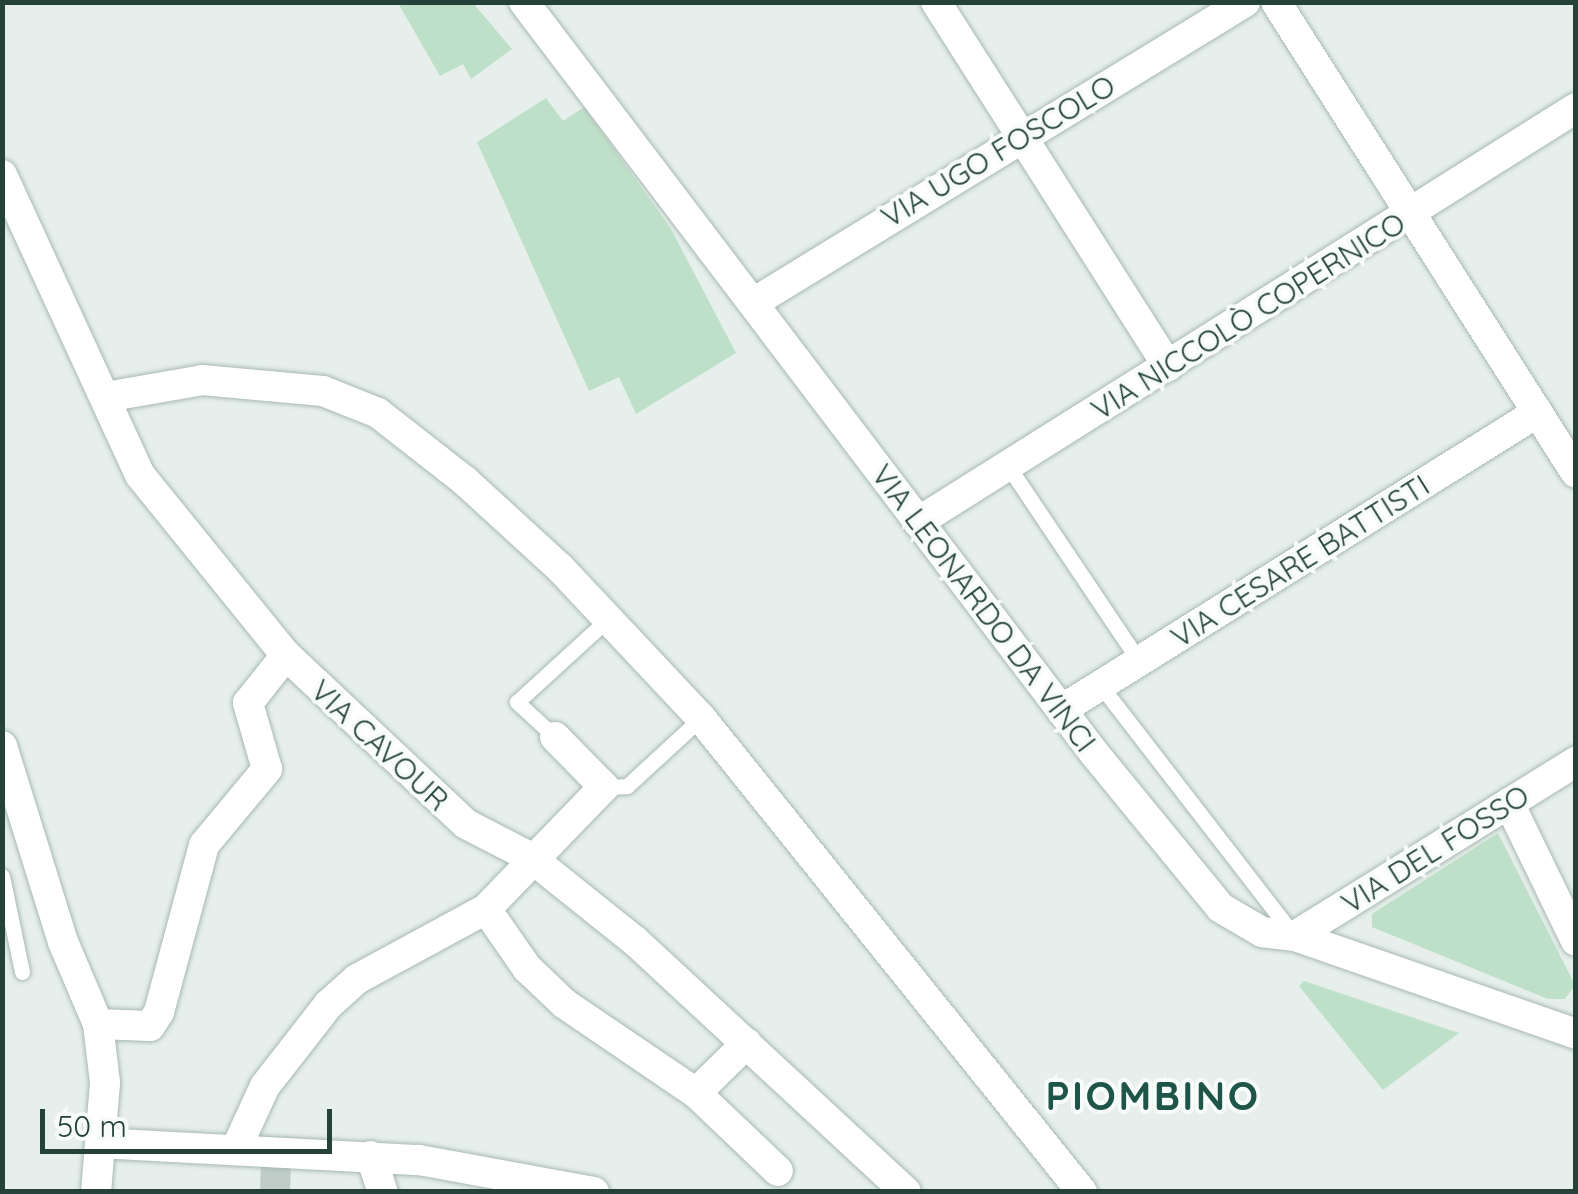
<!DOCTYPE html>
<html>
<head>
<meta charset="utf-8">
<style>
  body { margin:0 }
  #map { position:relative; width:1578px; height:1194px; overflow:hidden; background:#e6efeb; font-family:Quicksand,sans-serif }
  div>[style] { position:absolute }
  .green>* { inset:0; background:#bfe0c8 }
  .street-tunnel>* { height:30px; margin-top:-15px; transform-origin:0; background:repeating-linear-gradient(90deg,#bfccc8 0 30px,transparent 0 45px) }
  .roads { filter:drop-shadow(0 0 2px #a8b8b2) drop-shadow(0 0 2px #a8b8b2) }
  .lane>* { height:15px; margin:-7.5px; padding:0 7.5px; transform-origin:7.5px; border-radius:7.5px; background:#fff }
  .street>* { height:30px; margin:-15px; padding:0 15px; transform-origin:15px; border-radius:15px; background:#fff }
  span { translate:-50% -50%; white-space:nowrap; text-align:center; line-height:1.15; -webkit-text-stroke:8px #f7fbf9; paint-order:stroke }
  .street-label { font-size:30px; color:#24423a }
  .district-label { font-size:40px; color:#1f5548; font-weight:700; letter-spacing:2.5px }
  .frame { position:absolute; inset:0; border:5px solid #24423a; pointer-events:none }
  .scale { position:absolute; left:40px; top:1109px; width:292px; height:45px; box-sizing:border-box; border:5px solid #24423a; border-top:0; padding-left:12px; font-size:30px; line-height:35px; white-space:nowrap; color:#24423a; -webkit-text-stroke:8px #f7fbf9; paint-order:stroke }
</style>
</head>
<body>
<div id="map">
  <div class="green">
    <div style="clip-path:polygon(398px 3px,473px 3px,512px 49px,471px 79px,463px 64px,440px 76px)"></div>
    <div style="clip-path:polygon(546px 98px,563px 121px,584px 107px,671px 229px,736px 353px,636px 414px,619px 377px,589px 391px,477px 142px)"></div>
    <div style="clip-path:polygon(1498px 833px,1575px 985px,1565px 999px,1548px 999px,1372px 927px,1372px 914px)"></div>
    <div style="clip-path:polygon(1304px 981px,1459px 1033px,1383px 1090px,1299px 986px)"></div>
  </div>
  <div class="street-tunnel">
    <div style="left:275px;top:1192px;width:28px;rotate:-88deg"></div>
  </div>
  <div class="roads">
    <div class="lane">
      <div style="left:1008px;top:466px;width:235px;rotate:56.1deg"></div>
      <div style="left:1101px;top:686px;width:316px;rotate:52.3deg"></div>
      <div style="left:555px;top:737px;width:52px;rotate:-137.4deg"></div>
      <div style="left:517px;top:702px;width:123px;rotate:-42.4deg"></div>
      <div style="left:604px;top:787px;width:23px;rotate:-2deg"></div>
      <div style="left:627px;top:786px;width:100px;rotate:-42.6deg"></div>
      <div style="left:2px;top:876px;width:98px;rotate:78.2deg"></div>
    </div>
    <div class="street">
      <div style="left:524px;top:2px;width:943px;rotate:52.8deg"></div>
      <div style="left:1094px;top:753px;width:200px;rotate:50.7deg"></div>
      <div style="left:1221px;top:908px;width:48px;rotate:30.3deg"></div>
      <div style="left:1262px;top:932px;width:33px;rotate:7deg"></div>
      <div style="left:1295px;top:936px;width:298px;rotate:19.2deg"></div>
      <div style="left:936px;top:2px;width:432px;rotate:57.5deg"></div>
      <div style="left:1276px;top:2px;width:558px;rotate:57.51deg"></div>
      <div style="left:2px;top:175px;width:330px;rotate:65.3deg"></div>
      <div style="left:140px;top:475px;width:232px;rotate:51deg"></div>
      <div style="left:286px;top:655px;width:247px;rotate:43.2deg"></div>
      <div style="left:466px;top:824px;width:72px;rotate:27.3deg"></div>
      <div style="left:530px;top:857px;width:134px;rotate:38.7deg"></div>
      <div style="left:635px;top:941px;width:369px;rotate:42.8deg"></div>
      <div style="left:753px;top:303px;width:577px;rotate:-31.46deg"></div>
      <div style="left:106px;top:397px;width:97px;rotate:-10deg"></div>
      <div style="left:202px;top:380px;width:121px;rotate:5.2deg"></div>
      <div style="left:323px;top:391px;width:59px;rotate:21.8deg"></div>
      <div style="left:378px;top:413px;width:110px;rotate:38deg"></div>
      <div style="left:465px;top:481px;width:129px;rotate:42.5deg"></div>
      <div style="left:560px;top:568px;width:206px;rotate:46.8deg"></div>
      <div style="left:701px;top:718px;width:608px;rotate:51.21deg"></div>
      <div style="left:918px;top:522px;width:777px;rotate:-32.18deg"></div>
      <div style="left:1061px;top:710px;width:562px;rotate:-31.99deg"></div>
      <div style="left:2px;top:746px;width:205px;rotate:72.7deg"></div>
      <div style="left:63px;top:942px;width:89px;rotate:66.9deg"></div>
      <div style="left:98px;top:1024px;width:59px;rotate:83.2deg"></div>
      <div style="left:105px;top:1083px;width:109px;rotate:94.7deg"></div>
      <div style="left:1509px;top:803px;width:153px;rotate:64.1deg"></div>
      <div style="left:486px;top:909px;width:72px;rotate:55.2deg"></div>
      <div style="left:527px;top:968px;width:52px;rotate:43.5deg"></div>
      <div style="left:565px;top:1004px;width:158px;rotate:34.2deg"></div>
      <div style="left:696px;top:1093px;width:113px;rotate:43.6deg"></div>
      <div style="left:1295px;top:936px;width:331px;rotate:-31.8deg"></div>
      <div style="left:98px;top:1024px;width:52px;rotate:2.2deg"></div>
      <div style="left:150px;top:1026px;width:17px;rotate:-57deg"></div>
      <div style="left:159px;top:1012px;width:173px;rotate:-74.9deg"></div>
      <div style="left:204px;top:845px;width:99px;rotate:-50.3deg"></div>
      <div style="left:267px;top:769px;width:69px;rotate:-106.1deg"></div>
      <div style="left:248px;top:703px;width:61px;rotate:-51.6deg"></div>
      <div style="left:696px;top:1093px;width:71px;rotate:-44.4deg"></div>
      <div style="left:100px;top:1143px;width:319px;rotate:3.1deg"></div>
      <div style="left:419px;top:1160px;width:178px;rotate:10.4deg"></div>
      <div style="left:236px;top:1149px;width:69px;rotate:-65.3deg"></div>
      <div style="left:265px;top:1086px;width:103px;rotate:-52.1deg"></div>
      <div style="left:328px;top:1005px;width:39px;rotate:-42deg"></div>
      <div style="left:357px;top:979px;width:147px;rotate:-28.5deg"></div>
      <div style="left:486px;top:909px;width:170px;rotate:-46deg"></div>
      <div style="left:604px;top:787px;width:70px;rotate:-134.4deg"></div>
      <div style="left:371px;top:1156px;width:38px;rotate:72deg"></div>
    </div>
  </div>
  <div class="street-label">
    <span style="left:998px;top:151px;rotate:-31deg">VIA UGO FOSCOLO</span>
    <span style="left:1248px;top:316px;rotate:-32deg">VIA NICCOLÒ COPERNICO</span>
    <span style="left:1300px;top:561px;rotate:-32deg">VIA CESARE BATTISTI</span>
    <span style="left:984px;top:608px;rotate:53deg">VIA LEONARDO DA VINCI</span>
    <span style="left:380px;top:745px;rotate:43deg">VIA CAVOUR</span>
    <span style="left:1435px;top:849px;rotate:-32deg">VIA DEL FOSSO</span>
  </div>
  <div class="district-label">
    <span style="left:1153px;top:1095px">PIOMBINO</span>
  </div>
  <div class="frame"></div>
  <div class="scale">50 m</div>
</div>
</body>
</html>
